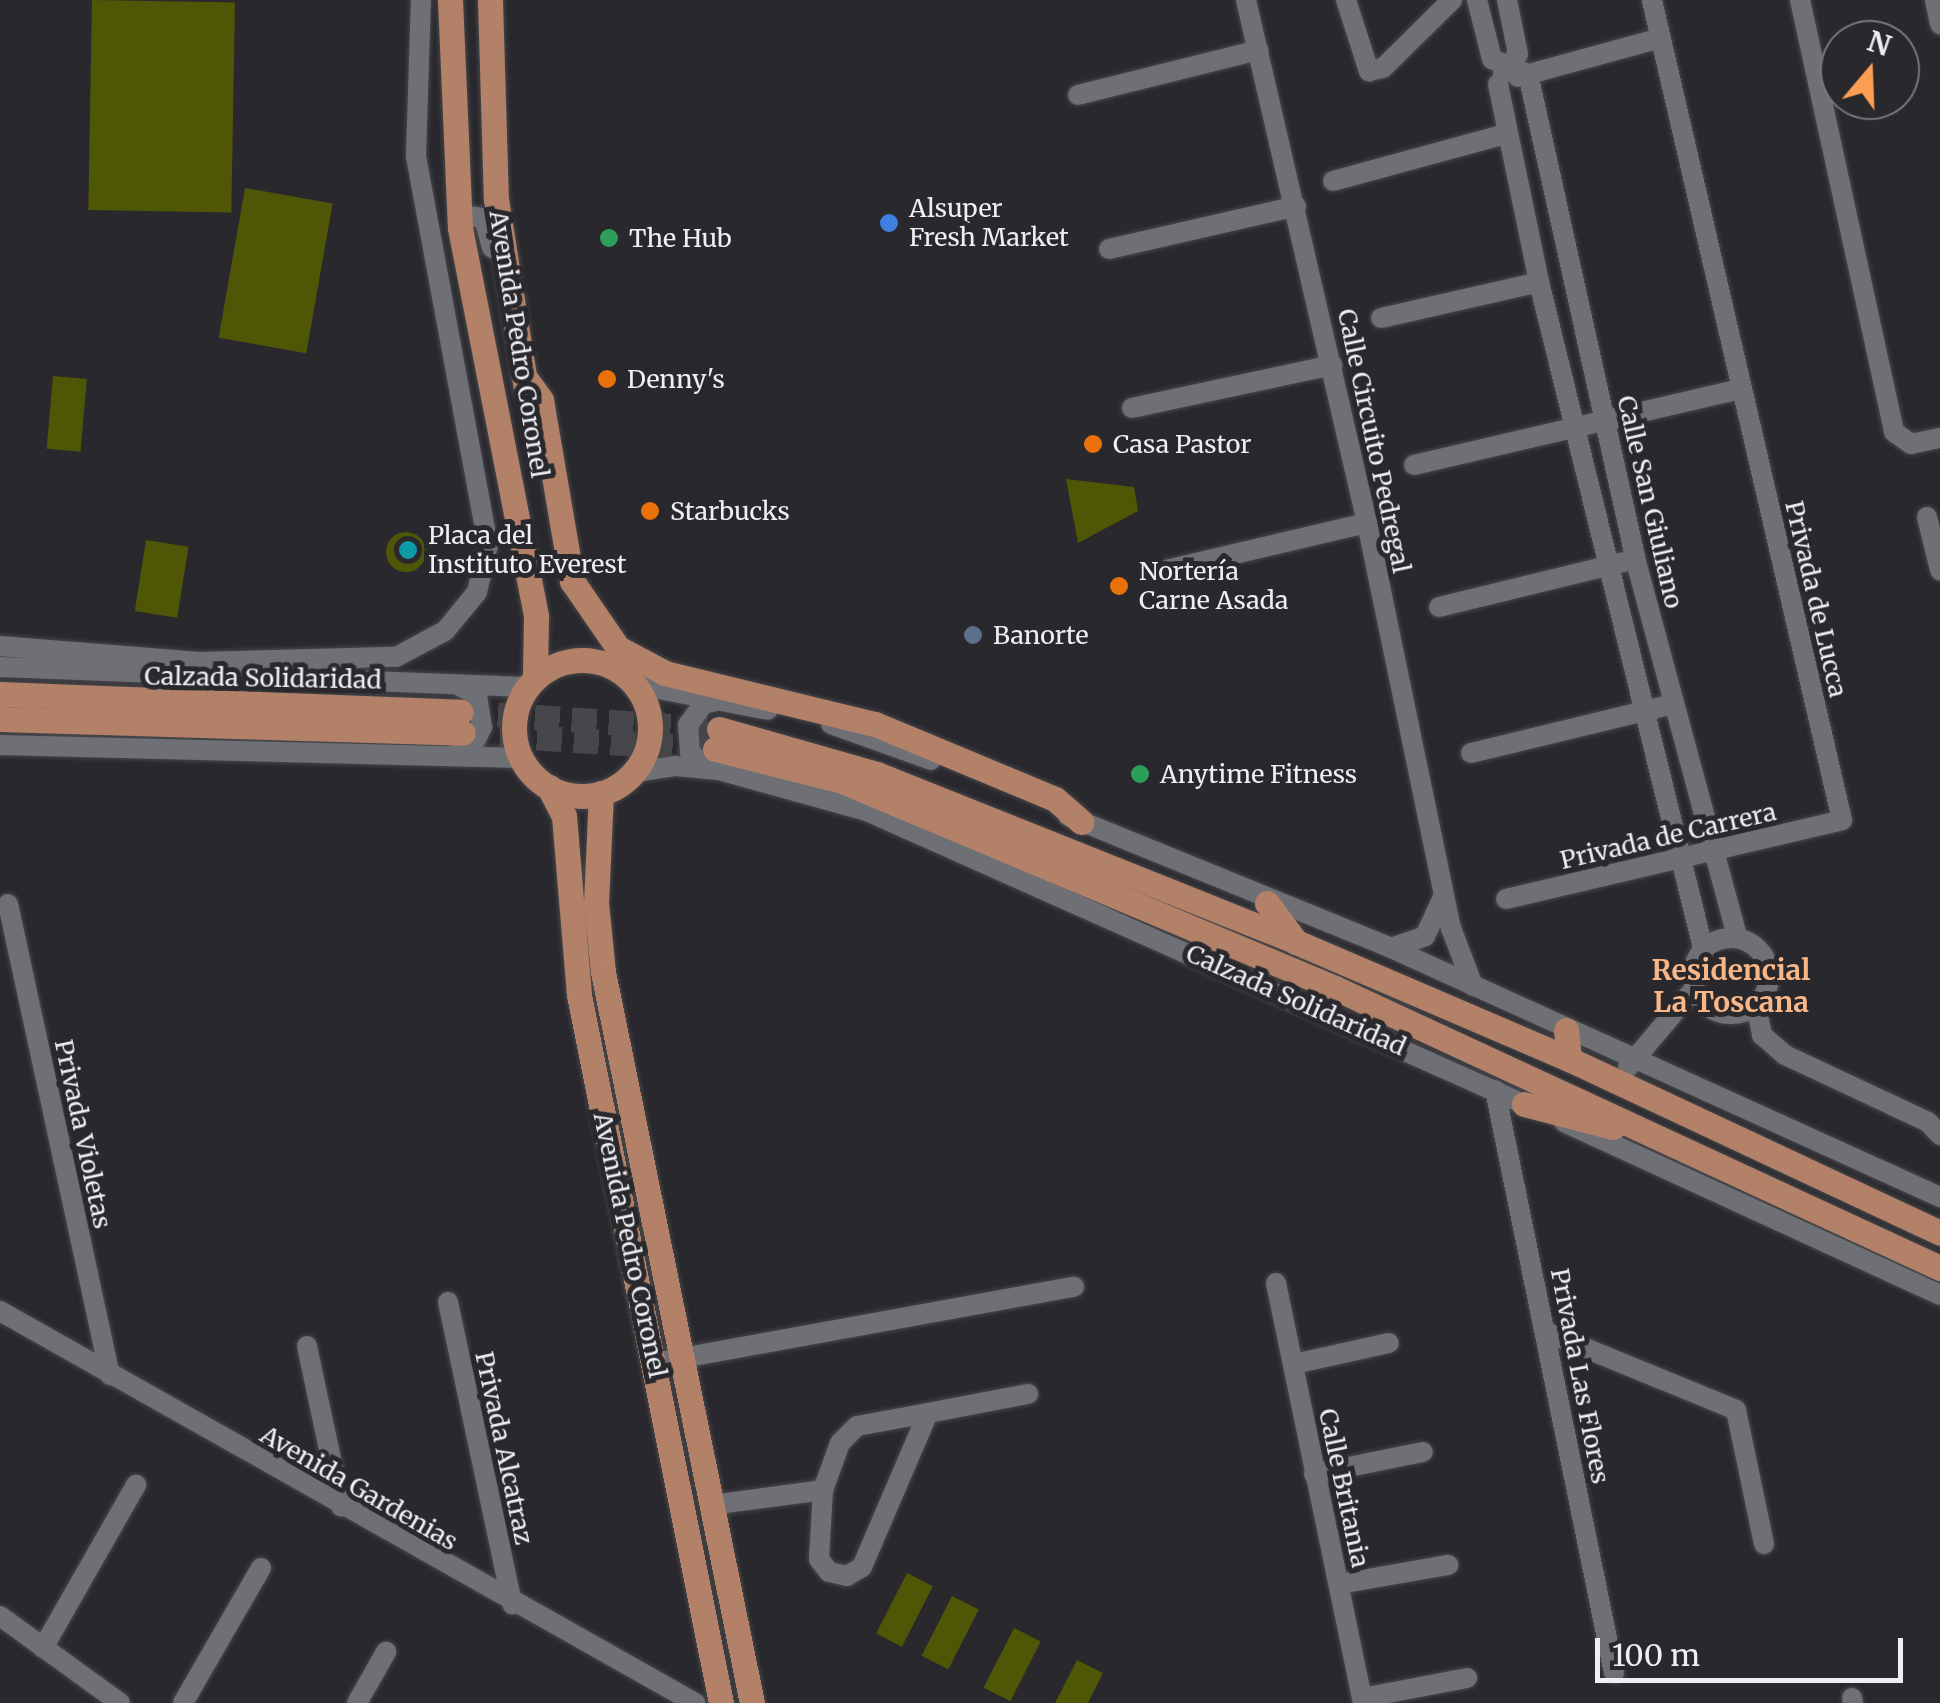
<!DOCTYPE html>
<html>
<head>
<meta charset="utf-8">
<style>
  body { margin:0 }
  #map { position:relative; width:1940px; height:1703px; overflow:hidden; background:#28282d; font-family:Merriweather,serif }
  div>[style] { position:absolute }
  .green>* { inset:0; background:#4f5706; transform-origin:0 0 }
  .round { border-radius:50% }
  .major-tunnel>* { height:25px; margin-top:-12.5px; transform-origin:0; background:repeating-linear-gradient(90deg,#46464b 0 25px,transparent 0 37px) }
  .roads { filter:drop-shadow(0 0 2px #46464b) drop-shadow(0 0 2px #46464b) }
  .minor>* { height:20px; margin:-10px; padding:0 10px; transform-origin:10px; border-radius:10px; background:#6f6f76 }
  .minor>.ring { margin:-10px; padding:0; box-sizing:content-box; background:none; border:20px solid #6f6f76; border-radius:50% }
  .major>* { height:25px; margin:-12.5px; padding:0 12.5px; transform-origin:12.5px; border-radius:12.5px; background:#b28168 }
  .major>.ring { margin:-12.5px; padding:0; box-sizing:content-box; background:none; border:25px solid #b28168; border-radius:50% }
  .dots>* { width:28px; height:28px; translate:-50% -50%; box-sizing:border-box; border:5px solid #28282d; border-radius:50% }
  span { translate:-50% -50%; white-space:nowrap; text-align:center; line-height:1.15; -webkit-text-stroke:10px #28282d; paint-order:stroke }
  .poi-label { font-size:25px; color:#efeff3 }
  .left { translate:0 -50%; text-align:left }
  .street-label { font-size:25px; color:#efeff3 }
  .neighbourhood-label { font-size:28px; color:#f9b687; font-weight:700 }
  .north { position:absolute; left:1820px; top:20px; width:100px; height:100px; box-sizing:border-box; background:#28282d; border:2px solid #78787c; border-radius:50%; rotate:19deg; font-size:28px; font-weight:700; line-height:40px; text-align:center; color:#efeff3 }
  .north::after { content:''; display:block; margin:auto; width:35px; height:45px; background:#fc9d54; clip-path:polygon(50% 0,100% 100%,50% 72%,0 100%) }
  .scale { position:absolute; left:1595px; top:1638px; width:308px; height:45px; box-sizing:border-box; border:5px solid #efeff3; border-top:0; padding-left:12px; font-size:30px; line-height:35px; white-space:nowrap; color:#efeff3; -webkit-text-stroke:8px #28282d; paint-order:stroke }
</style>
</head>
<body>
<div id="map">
  <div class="green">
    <div style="left:92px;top:0;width:143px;height:210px;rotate:1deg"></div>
    <div style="left:245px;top:188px;width:89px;height:152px;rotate:10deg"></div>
    <div style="left:53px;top:376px;width:34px;height:73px;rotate:5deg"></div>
    <div style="clip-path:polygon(1066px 479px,1134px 487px,1138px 511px,1078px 543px)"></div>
    <div class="round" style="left:386px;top:532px;width:40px;height:40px"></div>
    <div style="left:146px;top:540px;width:43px;height:72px;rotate:9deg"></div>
    <div style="left:907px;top:1573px;width:29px;height:68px;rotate:27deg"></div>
    <div style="left:952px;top:1596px;width:30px;height:67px;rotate:27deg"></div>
    <div style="left:1014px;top:1628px;width:30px;height:67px;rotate:27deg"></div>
    <div style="clip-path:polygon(1077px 1660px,1103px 1673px,1088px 1703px,1055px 1703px)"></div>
  </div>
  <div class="major-tunnel">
    <div style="left:461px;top:712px;width:259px;rotate:3.8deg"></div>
    <div style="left:463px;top:733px;width:253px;rotate:3.6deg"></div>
  </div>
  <div class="roads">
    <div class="minor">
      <div style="left:1246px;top:0;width:537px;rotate:76.97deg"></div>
      <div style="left:1367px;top:523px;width:414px;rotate:78.3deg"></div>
      <div style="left:1451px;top:928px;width:62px;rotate:69.2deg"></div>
      <div style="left:1346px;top:0;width:75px;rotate:72.1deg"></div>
      <div style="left:1369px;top:71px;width:14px;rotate:-12deg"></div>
      <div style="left:1383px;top:68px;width:97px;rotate:-44.6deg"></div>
      <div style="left:1477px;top:0;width:61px;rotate:75.7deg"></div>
      <div style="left:1492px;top:59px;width:39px;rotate:23deg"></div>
      <div style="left:1800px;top:0;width:442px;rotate:77.7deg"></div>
      <div style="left:1894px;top:432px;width:21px;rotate:35deg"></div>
      <div style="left:1911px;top:444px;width:30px;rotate:-12deg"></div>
      <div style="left:1935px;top:0;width:25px;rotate:78deg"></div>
      <div style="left:1503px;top:73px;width:24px;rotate:-52deg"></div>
      <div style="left:1518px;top:54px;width:55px;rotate:-101.5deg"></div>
      <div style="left:1528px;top:74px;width:496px;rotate:77.5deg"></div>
      <div style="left:1635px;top:558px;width:392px;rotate:74.9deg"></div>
      <div style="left:1518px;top:77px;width:148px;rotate:-15.3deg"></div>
      <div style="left:1498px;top:84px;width:202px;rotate:78.3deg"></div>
      <div style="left:1539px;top:282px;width:686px;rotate:76.17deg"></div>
      <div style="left:1078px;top:95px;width:186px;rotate:-14deg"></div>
      <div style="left:1333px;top:181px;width:179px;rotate:-15.2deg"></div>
      <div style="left:460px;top:228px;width:15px;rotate:-53deg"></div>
      <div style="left:469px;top:216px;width:15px;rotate:8deg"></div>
      <div style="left:484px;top:218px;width:31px;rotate:75deg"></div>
      <div style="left:1109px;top:249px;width:192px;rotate:-12.9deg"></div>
      <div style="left:1381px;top:318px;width:162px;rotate:-12.8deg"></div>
      <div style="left:1132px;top:408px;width:205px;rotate:-12.1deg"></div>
      <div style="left:1414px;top:465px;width:336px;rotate:-13.1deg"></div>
      <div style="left:1927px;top:517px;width:55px;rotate:76.2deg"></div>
      <div style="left:1162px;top:571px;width:211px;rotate:-13.2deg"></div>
      <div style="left:1439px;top:607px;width:190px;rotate:-13.7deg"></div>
      <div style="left:0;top:646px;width:200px;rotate:4.6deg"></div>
      <div style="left:199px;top:662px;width:197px;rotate:-1.5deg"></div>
      <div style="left:396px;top:657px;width:55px;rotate:-28deg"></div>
      <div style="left:445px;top:631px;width:50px;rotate:-50.6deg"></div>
      <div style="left:477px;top:592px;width:48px;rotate:-76.8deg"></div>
      <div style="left:488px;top:545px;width:396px;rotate:-100.5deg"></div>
      <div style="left:416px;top:156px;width:156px;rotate:-88.2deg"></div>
      <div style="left:0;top:667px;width:526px;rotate:2.18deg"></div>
      <div style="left:633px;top:684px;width:137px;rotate:10.9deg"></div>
      <div style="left:831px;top:724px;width:106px;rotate:19.8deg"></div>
      <div style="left:0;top:745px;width:522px;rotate:1.43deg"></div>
      <div style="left:1471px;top:753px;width:208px;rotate:-13.6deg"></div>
      <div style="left:454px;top:755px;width:18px;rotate:-22deg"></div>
      <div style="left:471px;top:748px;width:24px;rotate:-62deg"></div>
      <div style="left:482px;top:727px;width:32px;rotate:-99deg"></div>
      <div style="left:477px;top:695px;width:20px;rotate:-153deg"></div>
      <div style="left:708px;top:769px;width:25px;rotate:-137deg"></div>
      <div style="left:690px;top:752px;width:27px;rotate:-94deg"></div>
      <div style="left:688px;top:725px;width:26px;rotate:-54deg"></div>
      <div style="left:703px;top:704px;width:13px;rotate:-13deg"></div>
      <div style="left:635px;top:772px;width:40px;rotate:-8.5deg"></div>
      <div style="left:675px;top:766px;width:44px;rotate:5.2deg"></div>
      <div style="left:719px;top:770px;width:154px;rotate:15.5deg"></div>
      <div style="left:867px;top:811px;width:734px;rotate:24.05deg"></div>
      <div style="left:1068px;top:816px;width:349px;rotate:22.2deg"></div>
      <div style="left:1391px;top:948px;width:603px;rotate:24.4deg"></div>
      <div style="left:1506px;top:899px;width:345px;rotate:-13.2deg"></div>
      <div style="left:1842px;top:820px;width:842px;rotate:-103.05deg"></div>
      <div style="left:8px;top:904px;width:482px;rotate:77.8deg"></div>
      <div class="ring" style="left:1693px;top:938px;width:56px;height:56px"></div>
      <div style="left:1391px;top:948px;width:36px;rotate:-19deg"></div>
      <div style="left:1425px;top:936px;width:43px;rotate:-65.2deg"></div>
      <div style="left:1756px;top:1006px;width:30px;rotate:78deg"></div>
      <div style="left:1762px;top:1035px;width:30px;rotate:41deg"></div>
      <div style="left:1785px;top:1055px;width:158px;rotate:25.1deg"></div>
      <div style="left:1928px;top:1122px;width:18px;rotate:47deg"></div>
      <div style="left:1628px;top:1067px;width:102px;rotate:-49.8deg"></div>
      <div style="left:1495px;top:1090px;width:595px;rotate:78.46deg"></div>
      <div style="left:1564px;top:1122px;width:414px;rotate:24.7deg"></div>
      <div style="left:1276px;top:1283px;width:429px;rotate:78.3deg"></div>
      <div style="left:448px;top:1302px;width:309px;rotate:78deg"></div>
      <div style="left:0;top:1311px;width:798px;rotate:29.42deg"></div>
      <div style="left:1546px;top:1332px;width:205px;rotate:22.3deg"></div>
      <div style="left:1736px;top:1410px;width:137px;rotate:78.2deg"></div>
      <div style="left:307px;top:1346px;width:164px;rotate:78deg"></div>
      <div style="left:654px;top:1363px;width:427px;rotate:-10.3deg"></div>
      <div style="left:1294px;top:1364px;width:97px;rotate:-12.5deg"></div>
      <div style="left:928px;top:1413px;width:168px;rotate:113.2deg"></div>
      <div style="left:862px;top:1567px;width:17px;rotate:149deg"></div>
      <div style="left:847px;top:1576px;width:18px;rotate:-167deg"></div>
      <div style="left:829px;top:1572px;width:16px;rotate:-128deg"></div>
      <div style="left:819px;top:1559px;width:69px;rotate:-86.7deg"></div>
      <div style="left:823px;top:1490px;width:50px;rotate:-70.1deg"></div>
      <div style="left:840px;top:1443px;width:24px;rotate:-45deg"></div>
      <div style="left:857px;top:1426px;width:72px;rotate:-10.4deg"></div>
      <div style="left:928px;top:1413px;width:102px;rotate:-10.8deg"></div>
      <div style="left:1314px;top:1474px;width:111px;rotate:-11.4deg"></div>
      <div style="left:711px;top:1505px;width:113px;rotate:-7.6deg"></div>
      <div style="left:1339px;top:1584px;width:111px;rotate:-9.9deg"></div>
      <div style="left:0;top:1616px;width:148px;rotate:35.9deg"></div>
      <div style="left:43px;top:1648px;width:188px;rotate:-60.3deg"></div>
      <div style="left:1362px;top:1698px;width:107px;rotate:-10.8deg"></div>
      <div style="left:1852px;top:1698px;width:5px;rotate:79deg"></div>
      <div style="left:183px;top:1703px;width:156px;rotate:-60deg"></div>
      <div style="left:357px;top:1703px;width:59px;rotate:-60.4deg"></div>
    </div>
    <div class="major">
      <div style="left:450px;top:0;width:228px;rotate:87.5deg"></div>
      <div style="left:460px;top:228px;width:396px;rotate:78.9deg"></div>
      <div style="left:536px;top:617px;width:59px;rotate:91deg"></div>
      <div style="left:490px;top:0;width:199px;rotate:88.3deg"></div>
      <div style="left:496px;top:199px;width:192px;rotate:81deg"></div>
      <div style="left:523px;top:375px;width:31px;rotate:54deg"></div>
      <div style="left:541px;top:400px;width:184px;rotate:80.3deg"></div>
      <div style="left:572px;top:581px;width:81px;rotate:55.5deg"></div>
      <div style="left:618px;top:648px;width:53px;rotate:28deg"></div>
      <div style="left:665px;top:673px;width:216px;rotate:13.7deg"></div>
      <div style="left:875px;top:724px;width:195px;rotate:22.6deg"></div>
      <div style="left:1055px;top:799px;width:35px;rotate:41deg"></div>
      <div class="ring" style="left:514px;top:660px;width:111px;height:111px"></div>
      <div style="left:0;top:694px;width:461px;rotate:2.2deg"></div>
      <div style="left:0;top:719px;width:463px;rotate:1.7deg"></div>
      <div style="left:719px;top:729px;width:164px;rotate:15.9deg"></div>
      <div style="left:877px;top:774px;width:451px;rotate:21.8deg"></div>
      <div style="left:1296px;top:942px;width:297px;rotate:23.2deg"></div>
      <div style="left:1569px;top:1059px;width:410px;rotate:25.1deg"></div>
      <div style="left:715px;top:749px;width:131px;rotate:14.1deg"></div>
      <div style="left:842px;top:781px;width:535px;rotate:22.78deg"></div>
      <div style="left:1335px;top:988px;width:667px;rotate:24.84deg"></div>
      <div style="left:549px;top:787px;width:33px;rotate:63deg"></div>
      <div style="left:564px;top:816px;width:180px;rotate:85.2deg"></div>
      <div style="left:579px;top:995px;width:722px;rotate:78.66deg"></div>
      <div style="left:601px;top:793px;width:110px;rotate:92.6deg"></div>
      <div style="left:596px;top:903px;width:69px;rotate:84.2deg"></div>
      <div style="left:603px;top:972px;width:746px;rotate:78.48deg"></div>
      <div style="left:1267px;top:903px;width:49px;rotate:53.4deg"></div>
      <div style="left:1566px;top:1030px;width:29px;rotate:84deg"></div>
      <div style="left:1524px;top:1104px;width:92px;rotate:14.5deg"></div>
    </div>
  </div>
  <div class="dots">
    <div style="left:889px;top:223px;background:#3f7fe0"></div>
    <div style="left:609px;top:238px;background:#2e9e5b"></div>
    <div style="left:607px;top:379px;background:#e8710a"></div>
    <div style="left:1093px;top:444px;background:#e8710a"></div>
    <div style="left:650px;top:511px;background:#e8710a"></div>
    <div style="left:408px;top:550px;background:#0f9aa8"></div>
    <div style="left:1119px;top:586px;background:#e8710a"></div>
    <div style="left:973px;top:635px;background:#5c6f8a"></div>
    <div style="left:1140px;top:774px;background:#2e9e5b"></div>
  </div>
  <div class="poi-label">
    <span class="left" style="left:909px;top:223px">Alsuper<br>Fresh Market</span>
    <span class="left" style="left:629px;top:238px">The Hub</span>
    <span class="left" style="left:627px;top:379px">Denny's</span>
    <span class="left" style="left:1113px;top:444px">Casa Pastor</span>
    <span class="left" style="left:670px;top:511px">Starbucks</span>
    <span class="left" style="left:428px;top:550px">Placa del<br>Instituto Everest</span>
    <span class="left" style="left:1139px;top:586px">Nortería<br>Carne Asada</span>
    <span class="left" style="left:993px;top:635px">Banorte</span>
    <span class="left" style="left:1160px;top:774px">Anytime Fitness</span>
  </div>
  <div class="street-label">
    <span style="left:519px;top:344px;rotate:81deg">Avenida Pedro Coronel</span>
    <span style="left:1374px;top:441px;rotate:78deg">Calle Circuito Pedregal</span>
    <span style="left:1650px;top:502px;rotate:77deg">Calle San Giuliano</span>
    <span style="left:1816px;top:599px;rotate:77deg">Privada de Lucca</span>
    <span style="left:263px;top:678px;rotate:1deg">Calzada Solidaridad</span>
    <span style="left:1668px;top:836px;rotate:-13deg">Privada de Carrera</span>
    <span style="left:1296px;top:1000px;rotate:24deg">Calzada Solidaridad</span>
    <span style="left:83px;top:1134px;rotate:78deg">Privada Violetas</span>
    <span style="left:630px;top:1245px;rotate:78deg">Avenida Pedro Coronel</span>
    <span style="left:1580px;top:1376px;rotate:79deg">Privada Las Flores</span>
    <span style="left:504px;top:1448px;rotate:78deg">Privada Alcatraz</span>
    <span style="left:359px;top:1488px;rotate:30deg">Avenida Gardenias</span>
    <span style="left:1344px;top:1488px;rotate:78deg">Calle Britania</span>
  </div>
  <div class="neighbourhood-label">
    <span style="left:1731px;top:986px">Residencial<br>La Toscana</span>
  </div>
  <div class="north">N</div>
  <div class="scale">100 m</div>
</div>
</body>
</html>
